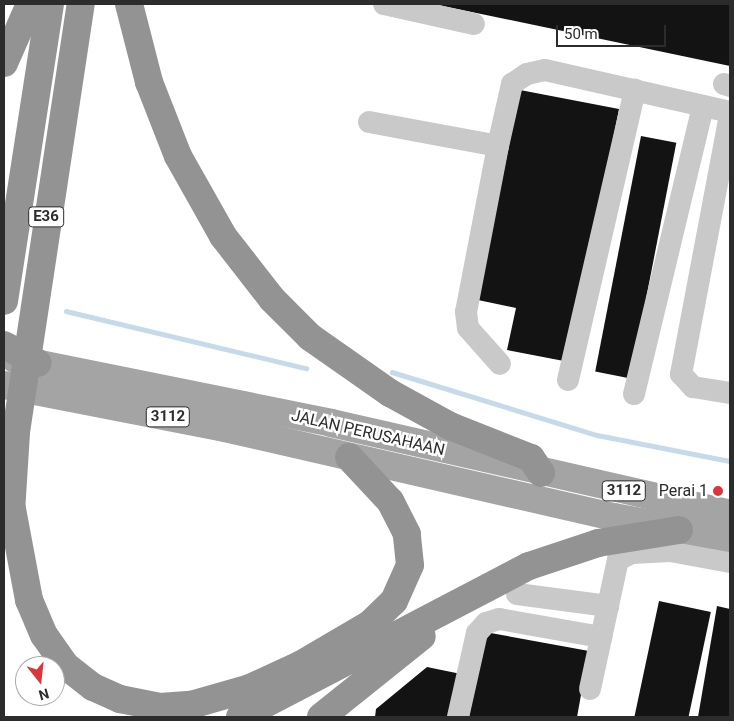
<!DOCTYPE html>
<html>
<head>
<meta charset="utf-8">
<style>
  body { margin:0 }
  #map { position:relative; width:734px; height:721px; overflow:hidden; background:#fff; font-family:Roboto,sans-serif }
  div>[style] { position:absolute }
  .stream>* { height:4.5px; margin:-2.25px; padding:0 2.25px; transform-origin:2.25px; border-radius:2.25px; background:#c7dae9 }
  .building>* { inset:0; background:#131313; transform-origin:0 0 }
  .minor>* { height:22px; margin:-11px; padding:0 11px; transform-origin:11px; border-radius:11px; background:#c9c9c9 }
  .major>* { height:28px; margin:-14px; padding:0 14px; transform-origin:14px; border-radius:14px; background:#a4a4a4 }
  .highway>* { height:28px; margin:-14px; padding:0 14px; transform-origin:14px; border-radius:14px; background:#939393 }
  .dots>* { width:14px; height:14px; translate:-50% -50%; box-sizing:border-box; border:2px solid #fff; border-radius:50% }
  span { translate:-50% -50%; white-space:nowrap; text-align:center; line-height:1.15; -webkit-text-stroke:5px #fff; paint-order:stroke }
  .shield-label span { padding:1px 4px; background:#fff; border:1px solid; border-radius:4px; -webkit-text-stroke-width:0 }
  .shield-label { font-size:15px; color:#2c2c2c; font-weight:700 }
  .street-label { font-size:16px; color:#2c2c2c }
  .poi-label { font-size:16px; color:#2c2c2c }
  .right { translate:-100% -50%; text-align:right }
  .frame { position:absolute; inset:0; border:5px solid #2c2c2c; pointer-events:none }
  .north { position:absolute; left:15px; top:656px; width:50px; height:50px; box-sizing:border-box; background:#fff; border:1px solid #ababab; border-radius:50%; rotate:164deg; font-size:14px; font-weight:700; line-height:20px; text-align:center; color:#2c2c2c }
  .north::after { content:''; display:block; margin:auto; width:18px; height:22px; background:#dc353c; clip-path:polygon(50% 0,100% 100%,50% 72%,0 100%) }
  .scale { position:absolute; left:556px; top:25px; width:110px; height:22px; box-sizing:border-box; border:2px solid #2c2c2c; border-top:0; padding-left:6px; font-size:15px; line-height:18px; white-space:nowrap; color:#2c2c2c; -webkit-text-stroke:4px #fff; paint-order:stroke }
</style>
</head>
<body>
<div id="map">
  <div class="stream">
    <div style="left:66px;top:311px;width:247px;rotate:13.4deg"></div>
    <div style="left:392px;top:372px;width:214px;rotate:17.1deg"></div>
    <div style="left:597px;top:435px;width:136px;rotate:11.1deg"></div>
  </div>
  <div class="building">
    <div style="clip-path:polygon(438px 4px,730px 4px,730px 66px,438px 5px)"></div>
    <div style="clip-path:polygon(520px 90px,619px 109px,569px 362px,507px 350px,516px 308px,478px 300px)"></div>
    <div style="left:641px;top:136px;width:36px;height:240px;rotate:11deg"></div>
    <div style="left:659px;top:601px;width:53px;height:118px;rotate:12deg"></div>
    <div style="clip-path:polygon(717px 606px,730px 609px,730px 717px,698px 717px)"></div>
    <div style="clip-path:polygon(485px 632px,589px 651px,577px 717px,469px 717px)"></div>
    <div style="clip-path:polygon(427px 667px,461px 674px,452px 717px,375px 717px,376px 709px)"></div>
  </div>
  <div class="minor">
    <div style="left:384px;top:4px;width:92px;rotate:12.5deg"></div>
    <div style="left:724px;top:84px;width:6px;rotate:18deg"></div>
    <div style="left:730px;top:115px;width:264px;rotate:100.7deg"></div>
    <div style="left:681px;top:374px;width:18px;rotate:47deg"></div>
    <div style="left:693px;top:387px;width:37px;rotate:9deg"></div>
    <div style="left:369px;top:122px;width:131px;rotate:10.5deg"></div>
    <div style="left:498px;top:146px;width:64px;rotate:-77.3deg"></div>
    <div style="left:512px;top:84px;width:18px;rotate:-34deg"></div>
    <div style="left:527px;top:74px;width:18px;rotate:-13deg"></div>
    <div style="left:545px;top:70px;width:190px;rotate:12.8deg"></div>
    <div style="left:498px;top:146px;width:169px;rotate:100.9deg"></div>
    <div style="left:466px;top:312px;width:16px;rotate:83deg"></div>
    <div style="left:468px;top:328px;width:48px;rotate:48.4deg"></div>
    <div style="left:568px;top:380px;width:298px;rotate:-77deg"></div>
    <div style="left:634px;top:394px;width:296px;rotate:-76.5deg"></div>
    <div style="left:517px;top:594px;width:92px;rotate:7.5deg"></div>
    <div style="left:590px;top:689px;width:132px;rotate:-77.8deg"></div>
    <div style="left:618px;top:560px;width:16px;rotate:-27deg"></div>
    <div style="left:632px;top:553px;width:38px;rotate:-3deg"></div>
    <div style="left:670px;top:551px;width:61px;rotate:10.4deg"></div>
    <div style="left:458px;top:717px;width:86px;rotate:-77.3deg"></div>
    <div style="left:477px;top:633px;width:13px;rotate:-48deg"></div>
    <div style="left:486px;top:623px;width:14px;rotate:-17deg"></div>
    <div style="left:499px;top:619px;width:104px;rotate:10deg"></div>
  </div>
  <div class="major">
    <div style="left:15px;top:359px;width:322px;rotate:11.4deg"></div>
    <div style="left:331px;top:423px;width:409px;rotate:12.8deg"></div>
    <div style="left:4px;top:385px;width:225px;rotate:11deg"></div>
    <div style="left:225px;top:428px;width:399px;rotate:12.9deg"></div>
    <div style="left:614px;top:517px;width:118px;rotate:10.3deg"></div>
  </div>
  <div class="highway">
    <div style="left:129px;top:4px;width:81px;rotate:75.6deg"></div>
    <div style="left:149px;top:82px;width:79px;rotate:68.6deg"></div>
    <div style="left:178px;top:156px;width:92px;rotate:60.6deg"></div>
    <div style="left:223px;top:236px;width:80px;rotate:52.1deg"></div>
    <div style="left:272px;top:299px;width:54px;rotate:45deg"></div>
    <div style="left:310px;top:337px;width:98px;rotate:35deg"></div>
    <div style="left:390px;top:393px;width:68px;rotate:28.8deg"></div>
    <div style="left:450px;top:426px;width:87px;rotate:21.6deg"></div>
    <div style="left:531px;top:458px;width:18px;rotate:56deg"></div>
    <div style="left:4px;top:63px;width:64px;rotate:-66.2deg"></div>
    <div style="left:4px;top:301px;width:301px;rotate:-81.2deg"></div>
    <div style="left:4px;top:345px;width:38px;rotate:28deg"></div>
    <div style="left:12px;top:509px;width:93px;rotate:79.4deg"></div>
    <div style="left:29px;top:600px;width:38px;rotate:67deg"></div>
    <div style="left:44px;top:635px;width:38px;rotate:55deg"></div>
    <div style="left:66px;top:666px;width:34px;rotate:38deg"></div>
    <div style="left:93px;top:687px;width:30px;rotate:24deg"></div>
    <div style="left:120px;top:699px;width:41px;rotate:11.3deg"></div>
    <div style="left:160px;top:707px;width:31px;rotate:-4deg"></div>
    <div style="left:191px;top:705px;width:61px;rotate:-16.1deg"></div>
    <div style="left:250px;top:688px;width:55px;rotate:-24.7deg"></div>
    <div style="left:300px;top:665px;width:81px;rotate:-30.4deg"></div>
    <div style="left:370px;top:624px;width:33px;rotate:-44deg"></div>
    <div style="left:394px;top:601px;width:39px;rotate:-66deg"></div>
    <div style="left:410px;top:565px;width:31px;rotate:-96deg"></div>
    <div style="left:407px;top:534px;width:37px;rotate:-117deg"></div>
    <div style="left:390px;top:501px;width:60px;rotate:-133deg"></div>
    <div style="left:10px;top:528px;width:96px;rotate:-86.4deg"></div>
    <div style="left:16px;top:432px;width:433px;rotate:-81.4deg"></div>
    <div style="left:240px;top:717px;width:326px;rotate:-27.6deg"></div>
    <div style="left:529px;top:566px;width:73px;rotate:-18.4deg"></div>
    <div style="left:598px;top:543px;width:82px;rotate:-9.1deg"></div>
    <div style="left:321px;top:717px;width:129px;rotate:-38.7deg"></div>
  </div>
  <div class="dots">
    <div style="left:718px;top:491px;background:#dc353c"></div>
  </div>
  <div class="shield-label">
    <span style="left:46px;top:217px">E36</span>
    <span style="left:168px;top:417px">3112</span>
    <span style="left:624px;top:491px">3112</span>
  </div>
  <div class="street-label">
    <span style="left:368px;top:433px;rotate:13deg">JALAN PERUSAHAAN</span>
  </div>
  <div class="poi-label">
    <span class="right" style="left:708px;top:491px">Perai 1</span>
  </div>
  <div class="frame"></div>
  <div class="north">N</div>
  <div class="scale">50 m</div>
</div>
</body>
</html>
